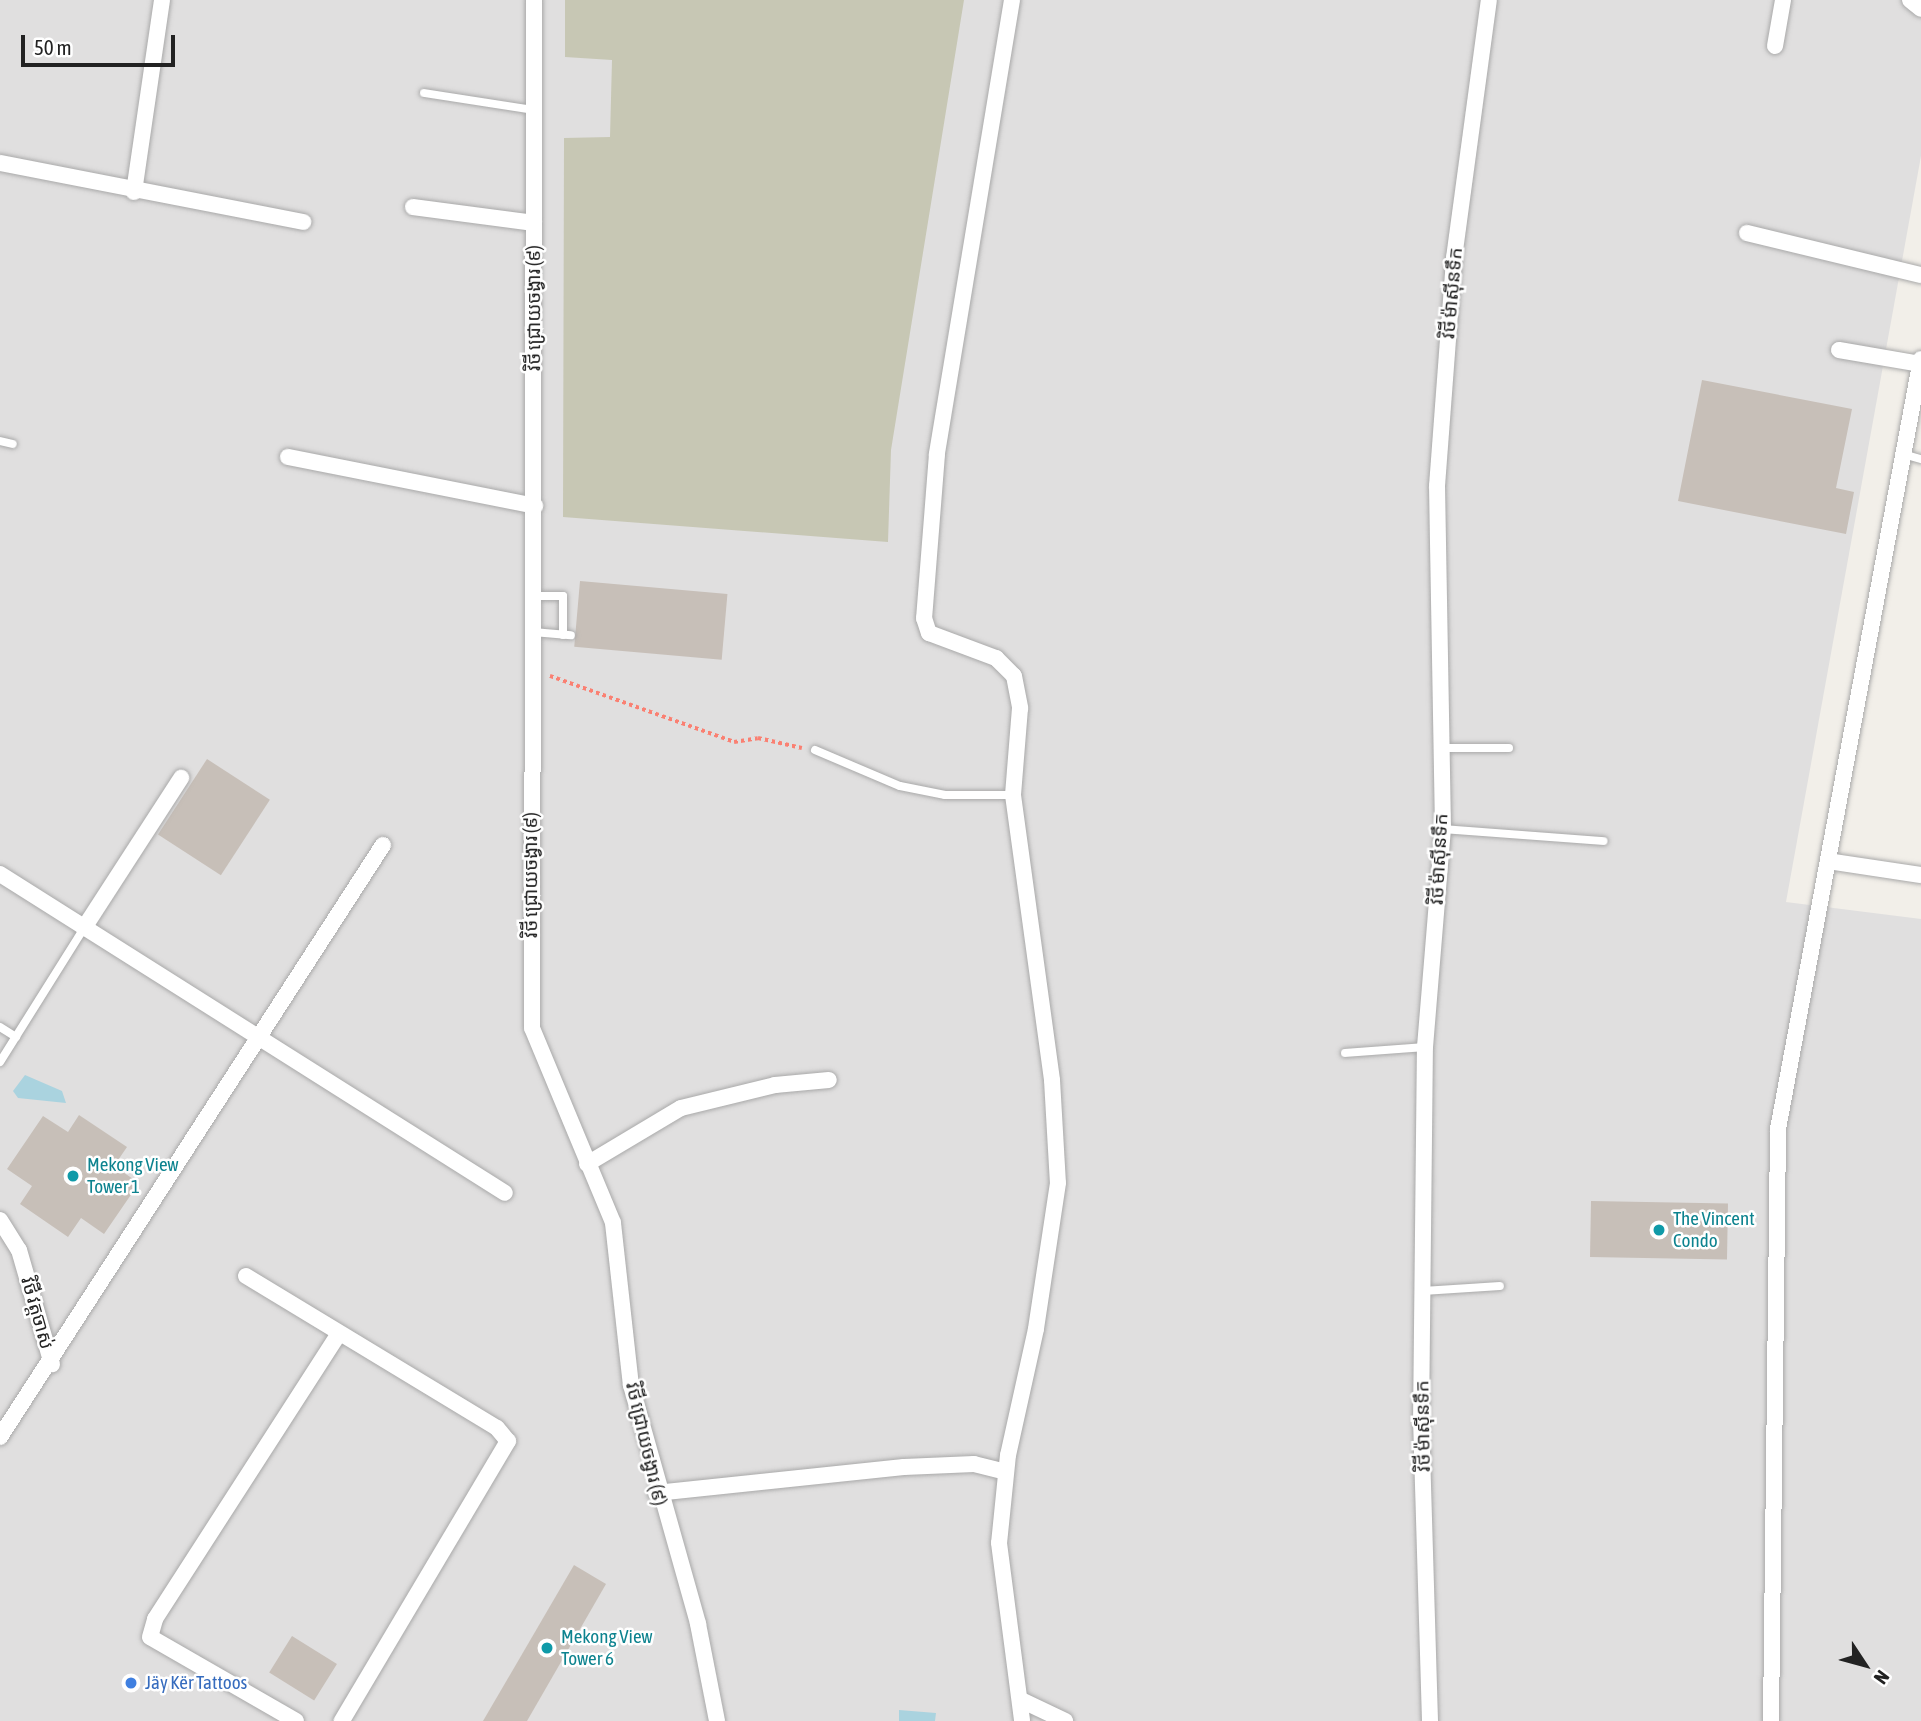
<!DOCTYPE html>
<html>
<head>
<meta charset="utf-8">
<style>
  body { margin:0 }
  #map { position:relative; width:1921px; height:1721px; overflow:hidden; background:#f2efe9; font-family:"Asap Condensed","Noto Sans Khmer",sans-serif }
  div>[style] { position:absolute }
  .residential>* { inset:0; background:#e0dfdf }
  .construction>* { inset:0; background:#c7c7b4 }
  .water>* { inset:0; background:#aad3df }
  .building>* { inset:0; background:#c7bfb8; transform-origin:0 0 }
  .path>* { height:3.5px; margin-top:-1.75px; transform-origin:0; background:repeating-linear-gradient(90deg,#fa8072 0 3.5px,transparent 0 7px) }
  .roads { filter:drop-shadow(0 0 2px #a9a9a9) drop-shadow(0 0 2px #a9a9a9) }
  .service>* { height:8px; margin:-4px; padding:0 4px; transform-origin:4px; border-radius:4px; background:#fff }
  .minor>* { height:16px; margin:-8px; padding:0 8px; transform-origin:8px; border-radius:8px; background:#fff }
  .dots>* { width:19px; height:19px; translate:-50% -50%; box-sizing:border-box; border:4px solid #fff; border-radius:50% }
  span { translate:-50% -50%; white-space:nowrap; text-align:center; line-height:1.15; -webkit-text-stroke:5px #fff; paint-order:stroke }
  .street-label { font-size:19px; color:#222 }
  .culture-label { font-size:19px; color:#0d838f }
  .left { translate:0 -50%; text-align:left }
  .shop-label { font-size:19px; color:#366cbe }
  .north { position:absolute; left:1830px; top:1630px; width:70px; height:70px; -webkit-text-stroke:5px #fff; paint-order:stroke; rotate:126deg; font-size:19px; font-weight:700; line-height:28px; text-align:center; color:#222 }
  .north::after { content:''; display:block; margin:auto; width:24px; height:32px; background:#222; clip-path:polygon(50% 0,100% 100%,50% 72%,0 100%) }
  .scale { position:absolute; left:21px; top:35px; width:154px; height:32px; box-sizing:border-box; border:4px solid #222; border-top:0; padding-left:9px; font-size:21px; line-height:24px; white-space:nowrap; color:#222; -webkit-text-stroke:5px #fff; paint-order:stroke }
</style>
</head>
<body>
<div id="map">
  <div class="residential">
    <div style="clip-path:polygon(0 0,1921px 0,1921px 156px,1786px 902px,1921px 919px,1921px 1721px,0 1721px)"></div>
  </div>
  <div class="construction">
    <div style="clip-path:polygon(565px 0,964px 0,891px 450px,888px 542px,563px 517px,564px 138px,610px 137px,612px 60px,565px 57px)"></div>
  </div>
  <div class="water">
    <div style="clip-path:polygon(25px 1075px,62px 1091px,66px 1103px,18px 1098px,13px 1091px)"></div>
    <div style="clip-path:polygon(899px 1710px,936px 1713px,935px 1721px,899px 1721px)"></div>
  </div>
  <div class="building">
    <div style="clip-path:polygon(1702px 380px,1852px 409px,1836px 488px,1854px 492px,1846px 534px,1678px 501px)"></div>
    <div style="left:580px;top:581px;width:148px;height:66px;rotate:5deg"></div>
    <div style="left:207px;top:759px;width:75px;height:90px;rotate:33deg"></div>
    <div style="clip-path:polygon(79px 1115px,127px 1147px,114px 1166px,139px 1183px,104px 1234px,81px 1218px,68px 1237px,20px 1204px,32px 1186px,7px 1169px,43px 1116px,68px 1132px)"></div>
    <div style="left:1591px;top:1201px;width:137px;height:56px;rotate:1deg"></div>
    <div style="clip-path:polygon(574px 1565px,606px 1584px,527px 1721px,483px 1721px)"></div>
    <div style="left:292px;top:1636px;width:53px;height:43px;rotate:32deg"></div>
  </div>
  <div class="path">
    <div style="left:550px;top:676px;width:195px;rotate:19.7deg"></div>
    <div style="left:734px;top:742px;width:24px;rotate:-9deg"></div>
    <div style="left:758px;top:738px;width:45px;rotate:12.8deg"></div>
  </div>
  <div class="roads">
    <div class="service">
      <div style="left:424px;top:93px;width:111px;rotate:8.8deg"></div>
      <div style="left:0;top:441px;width:13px;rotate:13deg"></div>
      <div style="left:1903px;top:454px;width:19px;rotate:16deg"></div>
      <div style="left:534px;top:596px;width:29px"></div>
      <div style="left:563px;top:596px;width:39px;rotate:90deg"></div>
      <div style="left:533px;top:632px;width:38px;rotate:5deg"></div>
      <div style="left:1440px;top:748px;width:69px"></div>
      <div style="left:815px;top:750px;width:92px;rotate:23deg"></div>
      <div style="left:900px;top:786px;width:46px;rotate:11.3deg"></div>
      <div style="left:945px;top:795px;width:68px"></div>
      <div style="left:1443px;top:829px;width:161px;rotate:4.3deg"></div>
      <div style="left:0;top:1027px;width:19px;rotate:32deg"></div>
      <div style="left:1345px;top:1053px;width:80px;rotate:-4.3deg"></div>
      <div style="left:0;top:1062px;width:158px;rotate:-57.9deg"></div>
      <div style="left:1423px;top:1291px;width:77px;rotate:-3.7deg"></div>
    </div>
    <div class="minor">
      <div style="left:534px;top:0;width:1028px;rotate:90.11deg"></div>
      <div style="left:532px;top:1028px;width:211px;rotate:67.4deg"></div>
      <div style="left:613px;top:1223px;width:163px;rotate:83.7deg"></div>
      <div style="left:631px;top:1385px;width:248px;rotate:74.3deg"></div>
      <div style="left:698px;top:1624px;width:99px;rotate:78.9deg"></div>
      <div style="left:1012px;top:0;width:460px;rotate:99.4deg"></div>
      <div style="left:937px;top:454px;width:165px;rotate:94.5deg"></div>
      <div style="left:924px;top:618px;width:16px;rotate:72deg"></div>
      <div style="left:929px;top:633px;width:72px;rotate:20.5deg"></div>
      <div style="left:996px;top:658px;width:25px;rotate:45deg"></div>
      <div style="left:1014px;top:676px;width:33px;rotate:79deg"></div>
      <div style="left:1020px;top:708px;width:87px;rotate:94.6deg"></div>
      <div style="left:1013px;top:795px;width:288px;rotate:82.2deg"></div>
      <div style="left:1052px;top:1080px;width:103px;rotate:86.7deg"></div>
      <div style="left:1058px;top:1183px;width:148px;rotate:98.6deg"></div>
      <div style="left:1036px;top:1329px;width:129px;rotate:102.5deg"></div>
      <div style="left:1008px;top:1455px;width:88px;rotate:95.8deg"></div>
      <div style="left:999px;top:1543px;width:179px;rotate:82.6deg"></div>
      <div style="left:1910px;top:0;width:14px;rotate:39deg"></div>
      <div style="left:1775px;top:46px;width:47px;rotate:-80.1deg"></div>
      <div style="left:0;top:163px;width:309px;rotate:11deg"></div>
      <div style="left:134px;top:192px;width:194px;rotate:-81.7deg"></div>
      <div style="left:413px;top:207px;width:122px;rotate:7.5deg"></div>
      <div style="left:1747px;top:233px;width:179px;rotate:13.6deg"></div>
      <div style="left:1839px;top:350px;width:82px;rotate:9.8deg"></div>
      <div style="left:288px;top:457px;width:252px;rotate:11.2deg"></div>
      <div style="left:1828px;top:861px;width:94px;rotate:8.6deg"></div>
      <div style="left:0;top:874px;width:597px;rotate:32.28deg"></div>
      <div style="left:84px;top:928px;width:179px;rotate:-57.1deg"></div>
      <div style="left:587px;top:1164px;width:109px;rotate:-30.8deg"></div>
      <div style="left:681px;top:1108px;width:97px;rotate:-13.7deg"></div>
      <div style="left:775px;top:1085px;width:54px;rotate:-5.3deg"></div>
      <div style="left:0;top:1220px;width:36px;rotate:58deg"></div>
      <div style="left:19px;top:1250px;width:119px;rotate:73.9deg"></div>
      <div style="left:246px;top:1276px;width:293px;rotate:31.2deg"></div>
      <div style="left:497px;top:1428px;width:17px;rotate:50deg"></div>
      <div style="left:508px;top:1441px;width:326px;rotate:120.7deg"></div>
      <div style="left:0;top:1437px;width:705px;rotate:-57.1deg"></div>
      <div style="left:656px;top:1493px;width:249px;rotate:-6deg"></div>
      <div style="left:904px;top:1467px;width:70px;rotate:-2.5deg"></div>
      <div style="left:974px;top:1464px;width:32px;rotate:14deg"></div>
      <div style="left:1021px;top:1700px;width:49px;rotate:25.5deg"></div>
      <div style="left:296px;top:1721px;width:168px;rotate:-150.1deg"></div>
      <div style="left:150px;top:1637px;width:19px;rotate:-74deg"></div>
      <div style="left:155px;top:1619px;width:340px;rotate:-57.2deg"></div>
      <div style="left:1430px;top:1721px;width:298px;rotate:-91.7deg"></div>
      <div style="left:1421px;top:1423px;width:376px;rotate:-89.4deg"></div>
      <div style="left:1425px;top:1047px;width:219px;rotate:-85.3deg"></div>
      <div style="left:1443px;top:829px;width:343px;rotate:-91deg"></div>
      <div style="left:1437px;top:486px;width:229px;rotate:-85.7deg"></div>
      <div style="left:1454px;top:258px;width:260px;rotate:-82.3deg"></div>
      <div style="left:1771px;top:1721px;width:592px;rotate:-89.32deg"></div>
      <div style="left:1778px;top:1129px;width:783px;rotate:-79.48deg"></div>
    </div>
  </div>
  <div class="dots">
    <div style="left:73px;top:1176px;background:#0f9aa8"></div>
    <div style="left:1659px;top:1230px;background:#0f9aa8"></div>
    <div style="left:547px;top:1648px;background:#0f9aa8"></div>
    <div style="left:131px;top:1683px;background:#3f7fe0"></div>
  </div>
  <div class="street-label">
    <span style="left:1452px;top:293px;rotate:-85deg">វិថី ម៉ាស៊ីនទឹក</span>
    <span style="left:534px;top:308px;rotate:-90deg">វិថី ជ្រោយចង្វារ (៩)</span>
    <span style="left:1439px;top:859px;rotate:-87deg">វិថី ម៉ាស៊ីនទឹក</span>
    <span style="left:531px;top:875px;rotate:-90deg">វិថី ជ្រោយចង្វារ (៩)</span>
    <span style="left:37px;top:1313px;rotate:74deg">វិថី វត្តចាស់</span>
    <span style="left:1423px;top:1426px;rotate:-91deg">វិថី ម៉ាស៊ីនទឹក</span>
    <span style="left:646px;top:1444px;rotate:77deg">វិថី ជ្រោយចង្វារ (៩)</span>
  </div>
  <div class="culture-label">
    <span class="left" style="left:87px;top:1176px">Mekong View<br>Tower 1</span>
    <span class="left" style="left:1673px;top:1230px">The Vincent<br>Condo</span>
    <span class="left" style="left:561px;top:1648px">Mekong View<br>Tower 6</span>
  </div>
  <div class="shop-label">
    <span class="left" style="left:145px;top:1683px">Jäy Kër Tattoos</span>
  </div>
  <div class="north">N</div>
  <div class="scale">50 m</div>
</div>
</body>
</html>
